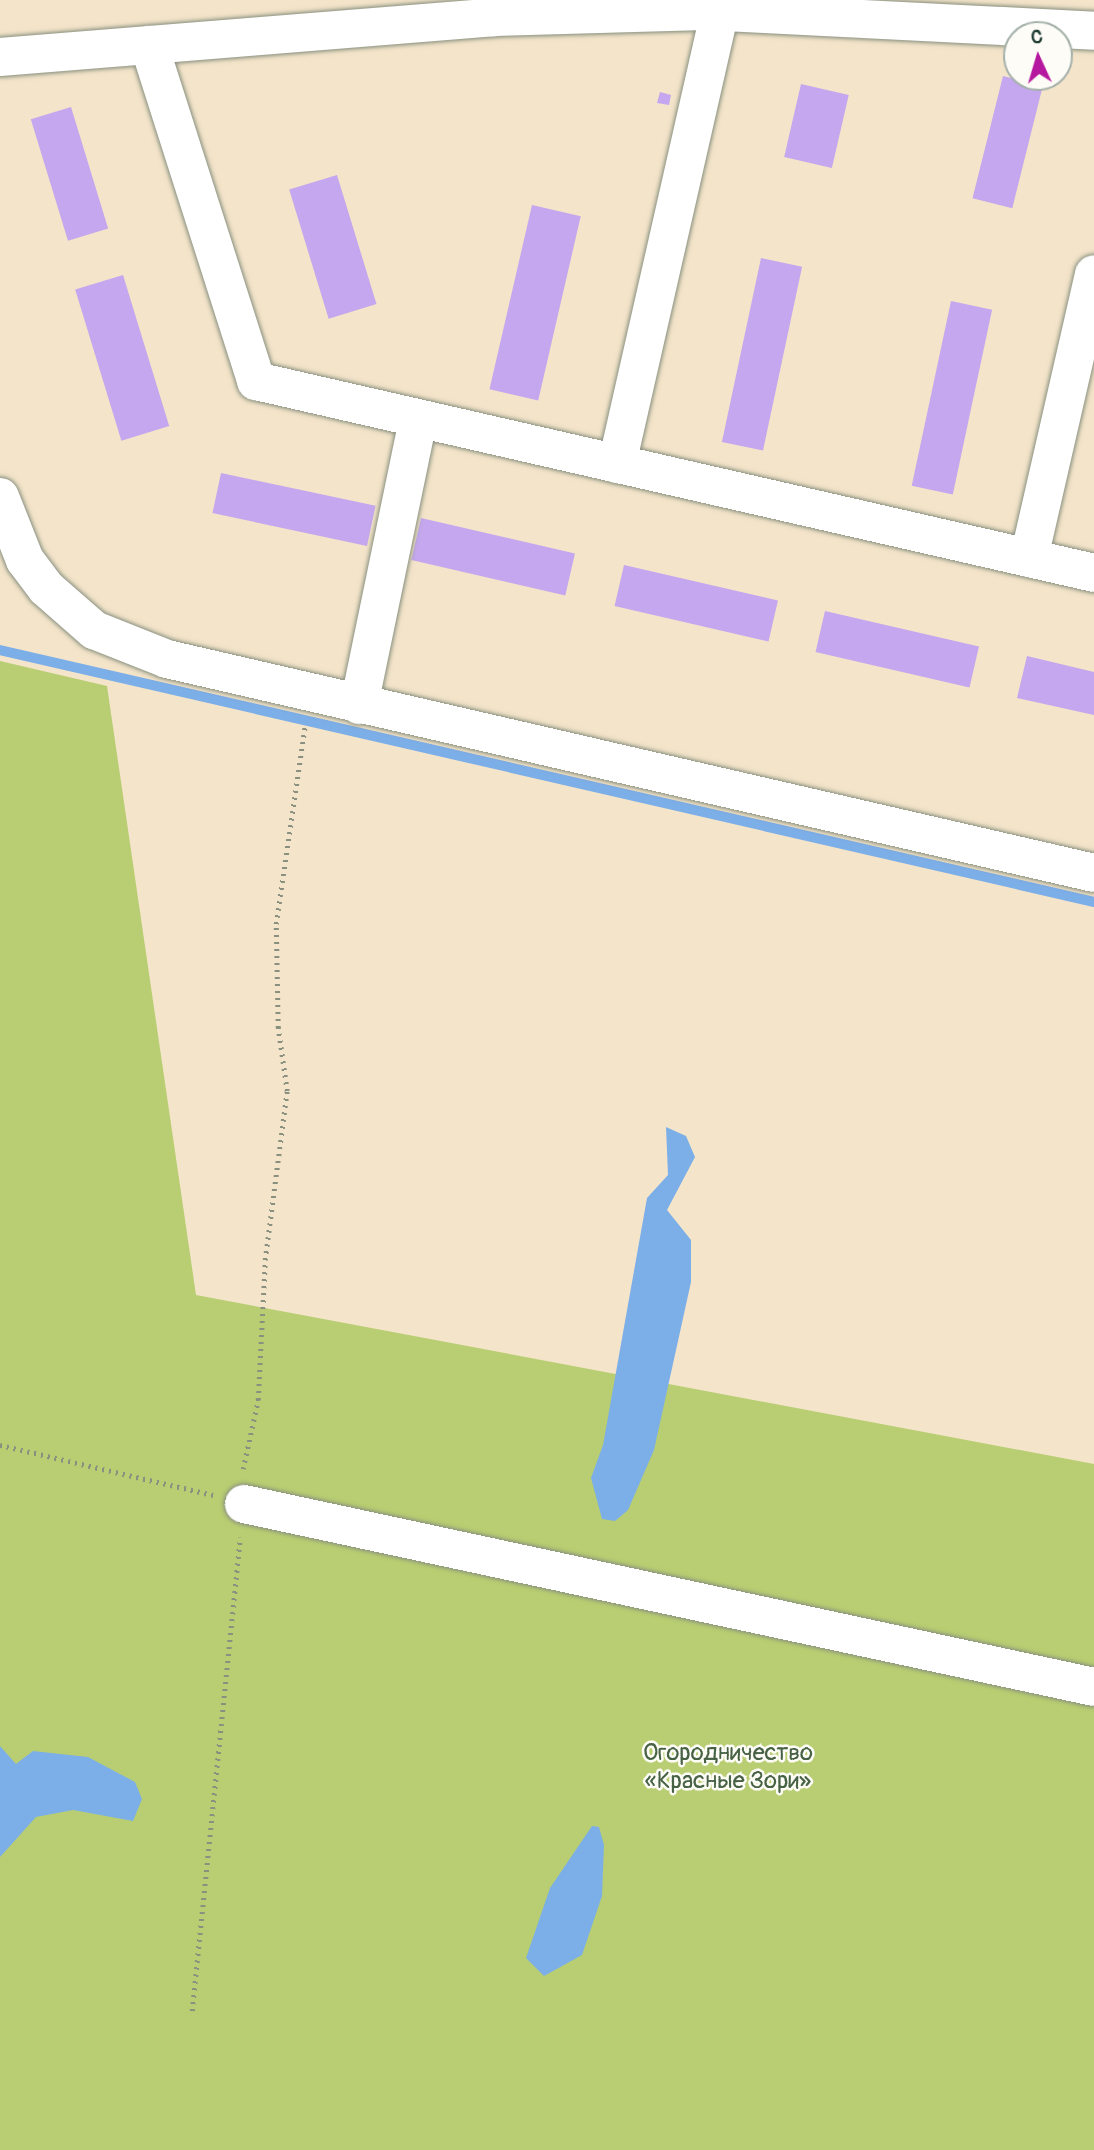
<!DOCTYPE html>
<html>
<head>
<meta charset="utf-8">
<style>
  body { margin:0 }
  #map { position:relative; width:1094px; height:2150px; overflow:hidden; background:#f3e4ca; font-family:Pangolin,sans-serif }
  div>[style] { position:absolute }
  .green>* { inset:0; background:#b9ce72 }
  .water>* { inset:0; background:#7caee8 }
  .stream>* { height:10px; margin:-5px; padding:0 5px; transform-origin:5px; border-radius:5px; background:#7caee8 }
  .building>* { inset:0; background:#c4a7ee; transform-origin:0 0 }
  .path>* { height:4.5px; margin-top:-2.25px; transform-origin:0; background:repeating-linear-gradient(90deg,#89907f 0 2px,transparent 0 7px) }
  .roads { filter:drop-shadow(0 0 2px #89907f) drop-shadow(0 0 2px #89907f) }
  .minor>* { height:38px; margin:-19px; padding:0 19px; transform-origin:19px; border-radius:19px; background:#fff }
  span { translate:-50% -50%; white-space:nowrap; text-align:center; line-height:1.15; -webkit-text-stroke:5px #fdfcf7; paint-order:stroke }
  .park-label { font-size:24px; color:#466144 }
  .north { position:absolute; left:1003px; top:21px; width:70px; height:70px; box-sizing:border-box; background:#fdfcf7; border:2px solid #a4b0a9; border-radius:50%; rotate:356deg; font-size:19px; font-weight:700; line-height:28px; text-align:center; color:#1f3d34 }
  .north::after { content:''; display:block; margin:auto; width:24px; height:32px; background:#b5179e; clip-path:polygon(50% 0,100% 100%,50% 72%,0 100%) }
</style>
</head>
<body>
<div id="map">
  <div class="green">
    <div style="clip-path:polygon(0 661px,107px 686px,196px 1295px,1094px 1464px,1094px 2150px,0 2150px)"></div>
  </div>
  <div class="water">
    <div style="clip-path:polygon(666px 1127px,686px 1136px,695px 1157px,667px 1210px,691px 1240px,691px 1282px,654px 1450px,628px 1510px,615px 1521px,602px 1519px,591px 1478px,603px 1445px,647px 1198px,668px 1175px)"></div>
    <div style="clip-path:polygon(0 1746px,16px 1764px,33px 1751px,88px 1757px,135px 1782px,142px 1799px,133px 1821px,73px 1810px,36px 1817px,0 1857px)"></div>
    <div style="clip-path:polygon(592px 1826px,599px 1827px,604px 1845px,602px 1896px,582px 1955px,544px 1976px,526px 1958px,550px 1888px)"></div>
  </div>
  <div class="stream">
    <div style="left:0;top:650px;width:1123px;rotate:12.97deg"></div>
  </div>
  <div class="building">
    <div style="left:1003px;top:76px;width:41px;height:126px;rotate:14deg"></div>
    <div style="left:801px;top:84px;width:49px;height:75px;rotate:13deg"></div>
    <div style="clip-path:polygon(660px 92px,671px 95px,669px 105px,657px 103px)"></div>
    <div style="left:71px;top:107px;width:127px;height:42px;rotate:73deg"></div>
    <div style="left:337px;top:175px;width:135px;height:50px;rotate:73deg"></div>
    <div style="left:532px;top:205px;width:50px;height:189px;rotate:13deg"></div>
    <div style="left:761px;top:258px;width:42px;height:188px;rotate:12deg"></div>
    <div style="left:123px;top:275px;width:158px;height:50px;rotate:73deg"></div>
    <div style="left:951px;top:301px;width:42px;height:189px;rotate:12deg"></div>
    <div style="left:221px;top:473px;width:158px;height:41px;rotate:12deg"></div>
    <div style="left:421px;top:518px;width:158px;height:43px;rotate:13deg"></div>
    <div style="left:624px;top:565px;width:158px;height:42px;rotate:13deg"></div>
    <div style="left:825px;top:611px;width:158px;height:42px;rotate:13deg"></div>
    <div style="clip-path:polygon(1027px 656px,1094px 672px,1094px 715px,1017px 698px)"></div>
  </div>
  <div class="path">
    <div style="left:0;top:1445px;width:219px;rotate:13.2deg"></div>
    <div style="left:243px;top:1469px;width:71px;rotate:-77.7deg"></div>
    <div style="left:258px;top:1400px;width:140px;rotate:-87.1deg"></div>
    <div style="left:265px;top:1260px;width:170px;rotate:-82.6deg"></div>
    <div style="left:287px;top:1091px;width:64px;rotate:-98.1deg"></div>
    <div style="left:278px;top:1028px;width:104px;rotate:-91.1deg"></div>
    <div style="left:276px;top:924px;width:200px;rotate:-81.7deg"></div>
    <div style="left:192px;top:2011px;width:476px;rotate:-84.2deg"></div>
  </div>
  <div class="roads">
    <div class="minor">
      <div style="left:149px;top:45px;width:353px;rotate:72.3deg"></div>
      <div style="left:256px;top:381px;width:860px;rotate:12.9deg"></div>
      <div style="left:0;top:57px;width:496px;rotate:-4.6deg"></div>
      <div style="left:494px;top:17px;width:211px;rotate:-1.6deg"></div>
      <div style="left:705px;top:11px;width:390px;rotate:2.9deg"></div>
      <div style="left:617px;top:464px;width:464px;rotate:-77.2deg"></div>
      <div style="left:0;top:497px;width:68px;rotate:68.4deg"></div>
      <div style="left:25px;top:560px;width:35px;rotate:53deg"></div>
      <div style="left:46px;top:588px;width:64px;rotate:41.2deg"></div>
      <div style="left:94px;top:630px;width:79px;rotate:21.7deg"></div>
      <div style="left:167px;top:659px;width:951px;rotate:13deg"></div>
      <div style="left:1029px;top:558px;width:291px;rotate:-77.1deg"></div>
      <div style="left:359px;top:705px;width:292px;rotate:-78.3deg"></div>
      <div style="left:244px;top:1504px;width:869px;rotate:12.15deg"></div>
    </div>
  </div>
  <div class="park-label">
    <span style="left:728px;top:1767px">Огородничество<br>«Красные Зори»</span>
  </div>
  <div class="north">С</div>
</div>
</body>
</html>
